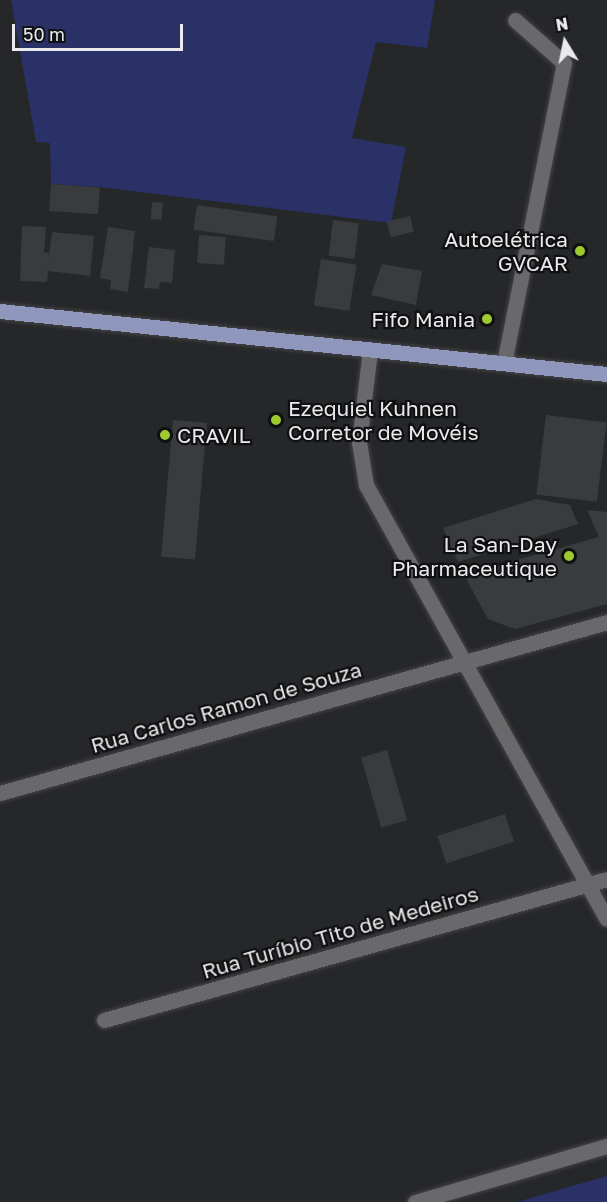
<!DOCTYPE html>
<html>
<head>
<meta charset="utf-8">
<style>
  body { margin:0 }
  #map { position:relative; width:607px; height:1202px; overflow:hidden; background:#262729; font-family:"Golos Text",sans-serif }
  div>[style] { position:absolute }
  .green>* { inset:0; background:#2a3167 }
  .building>* { inset:0; background:#3a3b3d; transform-origin:0 0 }
  .roads { filter:drop-shadow(0 0 2px #444446) drop-shadow(0 0 2px #444446) }
  .minor>* { height:15px; margin:-7.5px; padding:0 7.5px; transform-origin:7.5px; border-radius:7.5px; background:#69696c }
  .major>* { height:15px; margin:-7.5px; padding:0 7.5px; transform-origin:7.5px; border-radius:7.5px; background:#8f97bc }
  .dots>* { width:16px; height:16px; translate:-50% -50%; box-sizing:border-box; border:3px solid #0f1011; border-radius:50% }
  span { translate:-50% -50%; white-space:nowrap; text-align:center; line-height:1.15; -webkit-text-stroke:4.5px #0f1011; paint-order:stroke }
  .poi-label { font-size:21px; color:#eaeaec }
  .right { translate:-100% -50%; text-align:right }
  .left { translate:0 -50%; text-align:left }
  .street-label { font-size:21px; color:#eaeaec }
  .north { position:absolute; left:535px; top:12px; width:60px; height:60px; -webkit-text-stroke:4px #0f1011; paint-order:stroke; rotate:350deg; font-size:16px; font-weight:700; line-height:24px; text-align:center; color:#eaeaec }
  .north::after { content:''; display:block; margin:auto; width:21px; height:27px; background:#eaeaec; clip-path:polygon(50% 0,100% 100%,50% 72%,0 100%) }
  .scale { position:absolute; left:12px; top:24px; width:171px; height:27px; box-sizing:border-box; border:3px solid #eaeaec; border-top:0; padding-left:8px; font-size:18px; line-height:21px; white-space:nowrap; color:#eaeaec; -webkit-text-stroke:4px #0f1011; paint-order:stroke }
</style>
</head>
<body>
<div id="map">
  <div class="green">
    <div style="clip-path:polygon(11px 0,435px 0,427px 48px,376px 42px,352px 138px,406px 147px,391px 223px,100px 187px,51px 184px,50px 143px,36px 142px)"></div>
    <div style="clip-path:polygon(607px 1176px,607px 1202px,517px 1202px)"></div>
  </div>
  <div class="building">
    <div style="left:51px;top:184px;width:49px;height:27px;rotate:4deg"></div>
    <div style="left:152px;top:202px;width:11px;height:17px;rotate:5deg"></div>
    <div style="left:197px;top:205px;width:81px;height:25px;rotate:8deg"></div>
    <div style="left:410px;top:216px;width:16px;height:24px;rotate:76deg"></div>
    <div style="left:333px;top:220px;width:26px;height:36px;rotate:7deg"></div>
    <div style="clip-path:polygon(22px 226px,46px 227px,44px 252px,49px 253px,48px 263px,52px 232px,94px 236px,90px 276px,48px 271px,47px 282px,20px 281px)"></div>
    <div style="clip-path:polygon(108px 227px,135px 231px,128px 292px,110px 289px,111px 280px,100px 278px)"></div>
    <div style="left:199px;top:235px;width:27px;height:28px;rotate:4deg"></div>
    <div style="clip-path:polygon(149px 247px,175px 250px,172px 283px,160px 282px,159px 289px,144px 288px)"></div>
    <div style="left:321px;top:259px;width:36px;height:47px;rotate:9deg"></div>
    <div style="clip-path:polygon(382px 264px,422px 271px,416px 305px,371px 295px)"></div>
    <div style="left:546px;top:415px;width:61px;height:80px;rotate:7deg"></div>
    <div style="left:173px;top:420px;width:34px;height:137px;rotate:5deg"></div>
    <div style="clip-path:polygon(536px 499px,570px 505px,578px 524px,458px 562px,443px 528px)"></div>
    <div style="clip-path:polygon(587px 510px,607px 512px,607px 604px,515px 629px,488px 619px,464px 575px,599px 537px)"></div>
    <div style="left:387px;top:750px;width:73px;height:27px;rotate:74deg"></div>
    <div style="left:505px;top:814px;width:29px;height:71px;rotate:72deg"></div>
  </div>
  <div class="roads">
    <div class="minor">
      <div style="left:370px;top:350px;width:93px;rotate:96.8deg"></div>
      <div style="left:359px;top:442px;width:44px;rotate:80.8deg"></div>
      <div style="left:366px;top:485px;width:496px;rotate:61deg"></div>
      <div style="left:504px;top:363px;width:306px;rotate:-78.7deg"></div>
      <div style="left:564px;top:63px;width:65px;rotate:-138.7deg"></div>
      <div style="left:0;top:793px;width:631px;rotate:-15.73deg"></div>
      <div style="left:104px;top:1020px;width:522px;rotate:-15.66deg"></div>
      <div style="left:415px;top:1202px;width:200px;rotate:-16.3deg"></div>
    </div>
    <div class="major">
      <div style="left:0;top:311px;width:610px;rotate:5.93deg"></div>
    </div>
  </div>
  <div class="dots">
    <div style="left:580px;top:251px;background:#9fca2d"></div>
    <div style="left:487px;top:319px;background:#9fca2d"></div>
    <div style="left:276px;top:420px;background:#9fca2d"></div>
    <div style="left:165px;top:435px;background:#9fca2d"></div>
    <div style="left:569px;top:556px;background:#9fca2d"></div>
  </div>
  <div class="poi-label">
    <span class="right" style="left:568px;top:251px">Autoelétrica<br>GVCAR</span>
    <span class="right" style="left:475px;top:319px">Fifo Mania</span>
    <span class="left" style="left:288px;top:420px">Ezequiel Kuhnen<br>Corretor de Movéis</span>
    <span class="left" style="left:177px;top:435px">CRAVIL</span>
    <span class="right" style="left:557px;top:556px">La San-Day<br>Pharmaceutique</span>
  </div>
  <div class="street-label">
    <span style="left:226px;top:707px;rotate:-16deg">Rua Carlos Ramon de Souza</span>
    <span style="left:340px;top:932px;rotate:-16deg">Rua Turíbio Tito de Medeiros</span>
  </div>
  <div class="north">N</div>
  <div class="scale">50 m</div>
</div>
</body>
</html>
